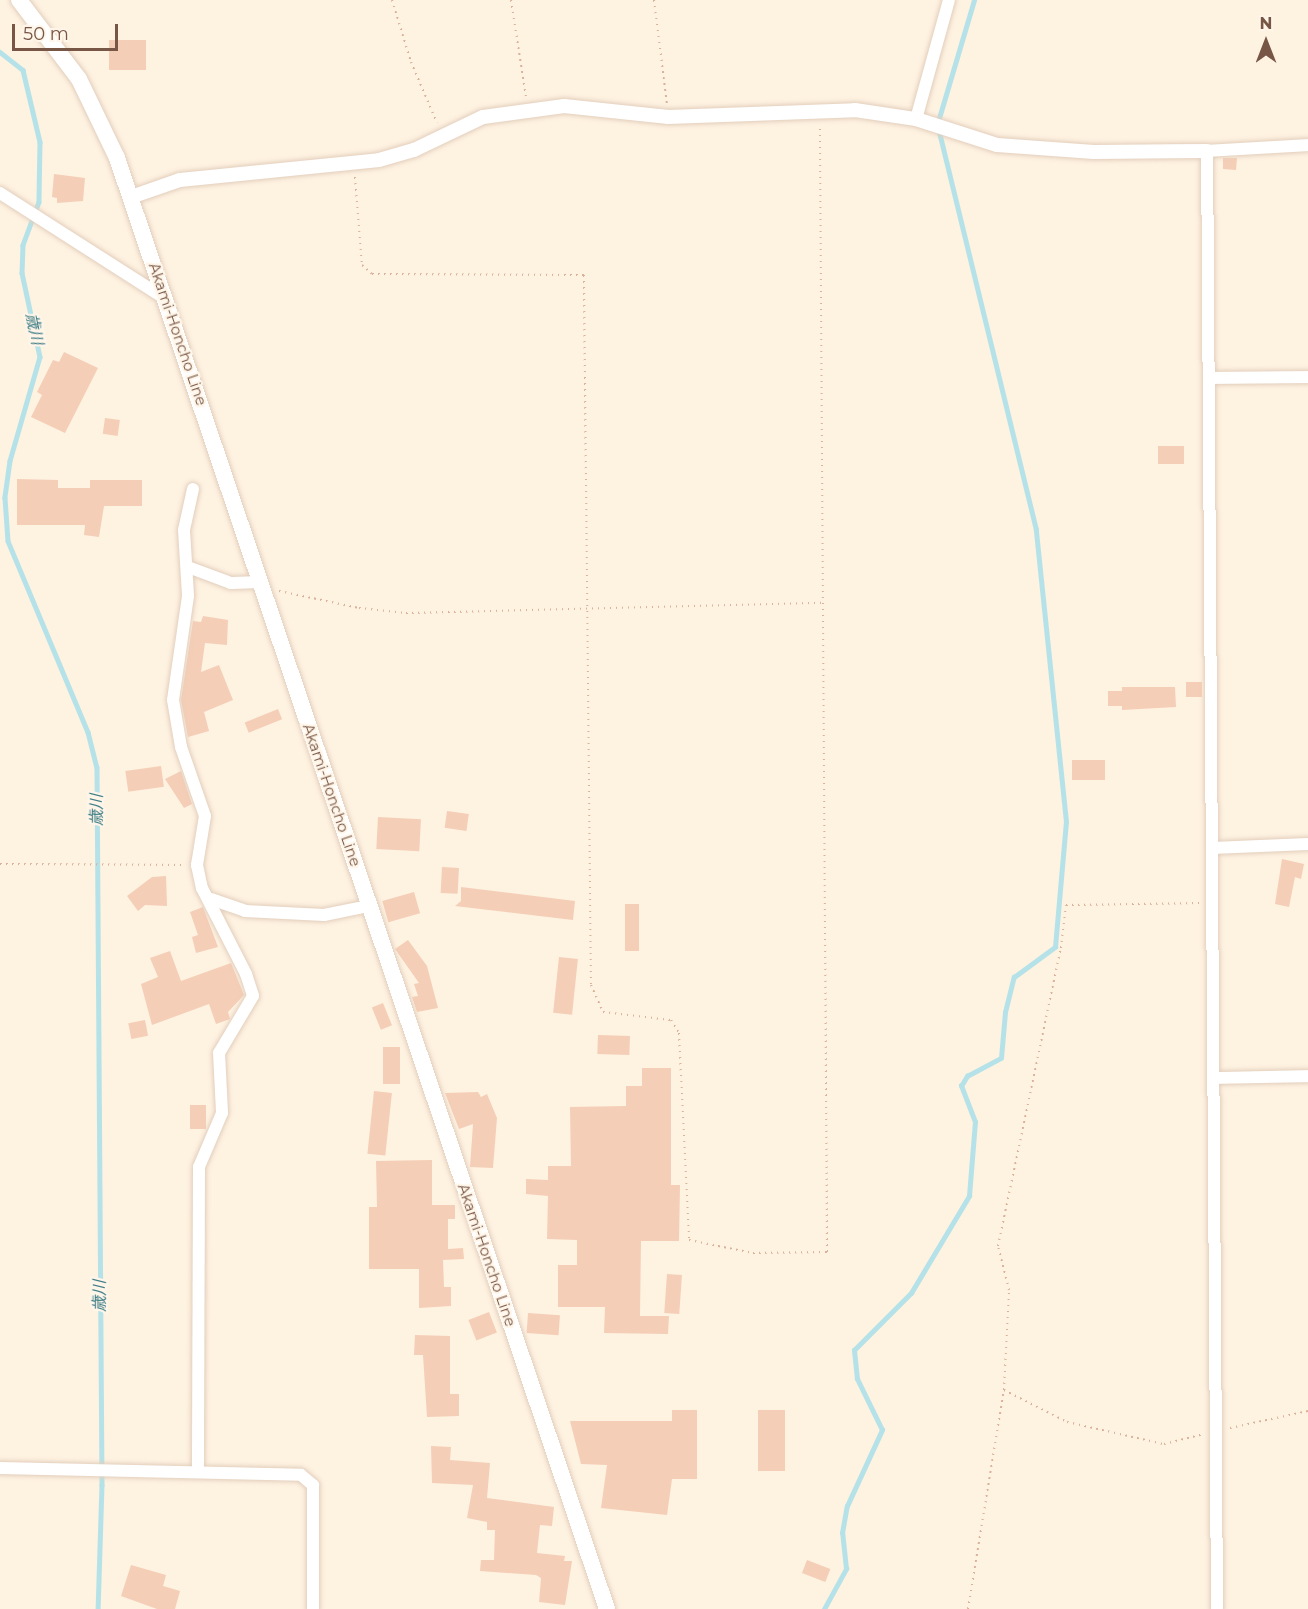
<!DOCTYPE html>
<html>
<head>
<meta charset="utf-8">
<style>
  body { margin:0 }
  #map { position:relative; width:1308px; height:1609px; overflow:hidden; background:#fef2e1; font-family:Montserrat,"Noto Sans JP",sans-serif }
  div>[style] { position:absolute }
  .stream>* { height:4.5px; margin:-2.25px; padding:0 2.25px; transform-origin:2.25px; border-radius:2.25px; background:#b5e2e8 }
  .building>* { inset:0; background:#f5ceb7; transform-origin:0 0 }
  .path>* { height:2px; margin-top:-1px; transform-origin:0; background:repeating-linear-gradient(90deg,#dab19a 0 1.5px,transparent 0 6px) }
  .roads { filter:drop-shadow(0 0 2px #e3cebc) drop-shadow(0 0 2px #e3cebc) }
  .minor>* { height:12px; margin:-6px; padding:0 6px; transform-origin:6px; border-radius:6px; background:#fff }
  .tertiary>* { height:14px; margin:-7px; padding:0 7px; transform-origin:7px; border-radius:7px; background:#fff }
  .secondary>* { height:16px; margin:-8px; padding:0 8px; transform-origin:8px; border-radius:8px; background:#fff }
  span { translate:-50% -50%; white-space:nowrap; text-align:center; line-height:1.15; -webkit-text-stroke:4.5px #fff6e9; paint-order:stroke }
  .street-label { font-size:15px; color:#775646 }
  .water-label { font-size:16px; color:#3b7b85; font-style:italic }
  .north { position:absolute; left:1236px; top:12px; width:60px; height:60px; -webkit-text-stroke:4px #fff6e9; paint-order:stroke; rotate:0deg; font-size:16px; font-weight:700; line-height:24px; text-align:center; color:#775646 }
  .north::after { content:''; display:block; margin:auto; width:21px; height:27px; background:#775646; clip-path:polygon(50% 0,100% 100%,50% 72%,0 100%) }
  .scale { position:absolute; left:12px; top:24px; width:106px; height:27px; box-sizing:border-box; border:3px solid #775646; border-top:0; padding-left:8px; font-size:18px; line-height:21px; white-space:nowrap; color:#775646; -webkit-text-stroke:4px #fff6e9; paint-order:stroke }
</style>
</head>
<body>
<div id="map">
  <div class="stream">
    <div style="left:0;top:52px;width:29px;rotate:38deg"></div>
    <div style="left:23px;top:70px;width:74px;rotate:76.7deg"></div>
    <div style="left:40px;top:142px;width:60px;rotate:91deg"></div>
    <div style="left:39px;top:202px;width:46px;rotate:110.4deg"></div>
    <div style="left:23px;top:245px;width:28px;rotate:92deg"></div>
    <div style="left:22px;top:273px;width:86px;rotate:77.9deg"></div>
    <div style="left:40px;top:357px;width:108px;rotate:106.1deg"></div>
    <div style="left:10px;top:461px;width:37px;rotate:98deg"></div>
    <div style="left:5px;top:498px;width:43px;rotate:86deg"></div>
    <div style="left:8px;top:541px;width:207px;rotate:67.3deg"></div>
    <div style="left:88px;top:732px;width:36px;rotate:76deg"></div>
    <div style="left:97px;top:767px;width:718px;rotate:89.6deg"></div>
    <div style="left:102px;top:1485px;width:124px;rotate:91.8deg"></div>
    <div style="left:824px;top:1609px;width:46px;rotate:-61.2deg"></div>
    <div style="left:846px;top:1569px;width:36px;rotate:-96deg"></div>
    <div style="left:842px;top:1533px;width:27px;rotate:-80deg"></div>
    <div style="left:847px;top:1506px;width:84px;rotate:-65.3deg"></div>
    <div style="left:882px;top:1430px;width:57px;rotate:-116.1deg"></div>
    <div style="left:857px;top:1379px;width:29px;rotate:-96deg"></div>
    <div style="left:854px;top:1350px;width:81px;rotate:-45deg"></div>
    <div style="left:911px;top:1293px;width:113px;rotate:-59.1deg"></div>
    <div style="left:969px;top:1196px;width:74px;rotate:-85.4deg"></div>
    <div style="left:975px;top:1122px;width:39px;rotate:-111deg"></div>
    <div style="left:961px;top:1086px;width:12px;rotate:-59deg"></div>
    <div style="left:967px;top:1076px;width:38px;rotate:-28deg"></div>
    <div style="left:1001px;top:1058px;width:46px;rotate:-85deg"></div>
    <div style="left:1005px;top:1012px;width:36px;rotate:-76deg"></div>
    <div style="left:1014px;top:977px;width:51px;rotate:-36.2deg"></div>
    <div style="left:1055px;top:947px;width:125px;rotate:-85deg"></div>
    <div style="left:1066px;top:822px;width:294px;rotate:-95.9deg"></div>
    <div style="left:1036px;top:530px;width:417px;rotate:-103.7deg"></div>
    <div style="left:937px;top:125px;width:130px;rotate:-73.5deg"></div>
  </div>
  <div class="building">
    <div style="left:109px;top:40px;width:37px;height:30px"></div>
    <div style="clip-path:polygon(1223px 158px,1237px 158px,1236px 170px,1223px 169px)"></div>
    <div style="clip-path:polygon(54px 174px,85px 178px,83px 201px,57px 203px,57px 198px,52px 197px)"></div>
    <div style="clip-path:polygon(64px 352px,98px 368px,65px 433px,31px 417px,42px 395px,37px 392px,53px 360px,59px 362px)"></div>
    <div style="left:105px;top:418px;width:15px;height:16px;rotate:8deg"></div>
    <div style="left:1158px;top:446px;width:26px;height:18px"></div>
    <div style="clip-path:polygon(17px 479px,58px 480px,58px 488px,90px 488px,90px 480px,142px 480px,142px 506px,104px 506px,99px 537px,84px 535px,85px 525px,17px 525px)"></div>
    <div style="clip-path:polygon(203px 616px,228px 620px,227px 645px,205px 643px,201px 672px,219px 665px,233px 700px,204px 712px,209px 731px,188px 737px,181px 700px,193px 621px,201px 622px)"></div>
    <div style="left:1186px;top:682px;width:16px;height:15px"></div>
    <div style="clip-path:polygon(1122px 687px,1175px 687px,1176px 707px,1122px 710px,1122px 706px,1108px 706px,1108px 691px,1122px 691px)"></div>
    <div style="left:278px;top:709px;width:11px;height:36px;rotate:68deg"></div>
    <div style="left:1072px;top:760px;width:33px;height:20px"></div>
    <div style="left:161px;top:766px;width:21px;height:36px;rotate:82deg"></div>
    <div style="clip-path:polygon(181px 771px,192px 804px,184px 808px,165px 779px)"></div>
    <div style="left:447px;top:811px;width:22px;height:17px;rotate:8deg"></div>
    <div style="left:378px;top:817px;width:43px;height:32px;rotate:3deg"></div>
    <div style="clip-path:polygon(1282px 859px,1304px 864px,1301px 879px,1295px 877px,1289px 907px,1275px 904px)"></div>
    <div style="left:442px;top:867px;width:17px;height:26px;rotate:3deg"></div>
    <div style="clip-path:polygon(166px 876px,167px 906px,145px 905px,138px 911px,127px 896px,152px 877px)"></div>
    <div style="clip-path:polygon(461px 887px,575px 901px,573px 920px,455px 906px,461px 901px)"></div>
    <div style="left:414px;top:892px;width:22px;height:33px;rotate:74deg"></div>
    <div style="left:625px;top:904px;width:14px;height:47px"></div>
    <div style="clip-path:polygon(203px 907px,218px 947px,196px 953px,192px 937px,198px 935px,190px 912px)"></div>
    <div style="clip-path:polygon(408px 940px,427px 966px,438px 1008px,417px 1012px,412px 997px,418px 996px,414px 984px,419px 983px,395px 949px)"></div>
    <div style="clip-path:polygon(170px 951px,181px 981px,231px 963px,244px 995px,228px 1012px,230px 1019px,216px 1024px,209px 1004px,152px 1025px,141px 984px,158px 977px,150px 958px)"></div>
    <div style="left:559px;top:957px;width:19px;height:56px;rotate:6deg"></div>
    <div style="left:383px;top:1003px;width:24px;height:12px;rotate:68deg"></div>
    <div style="left:145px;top:1020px;width:16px;height:17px;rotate:79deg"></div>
    <div style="left:598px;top:1035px;width:32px;height:19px;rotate:2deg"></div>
    <div style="left:383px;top:1047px;width:17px;height:37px"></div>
    <div style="clip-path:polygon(642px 1068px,671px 1068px,671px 1185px,680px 1185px,679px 1241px,641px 1241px,640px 1316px,669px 1316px,668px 1334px,604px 1333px,605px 1307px,558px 1307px,558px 1265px,577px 1265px,577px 1240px,547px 1239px,548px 1196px,526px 1194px,526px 1179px,548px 1180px,548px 1166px,571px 1166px,570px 1107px,626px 1106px,626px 1086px,642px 1086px)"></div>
    <div style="left:374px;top:1091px;width:18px;height:63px;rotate:6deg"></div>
    <div style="clip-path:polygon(478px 1092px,481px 1097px,487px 1094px,497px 1118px,493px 1168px,470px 1167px,473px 1124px,459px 1129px,445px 1093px)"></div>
    <div style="left:206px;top:1105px;width:24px;height:16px;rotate:90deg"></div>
    <div style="clip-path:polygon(432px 1160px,432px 1205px,455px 1205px,455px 1219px,448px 1219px,448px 1249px,463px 1248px,464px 1259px,443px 1260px,444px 1287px,451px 1287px,451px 1306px,419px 1308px,419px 1269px,369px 1269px,369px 1207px,377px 1207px,376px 1161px)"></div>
    <div style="left:667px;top:1274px;width:15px;height:39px;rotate:4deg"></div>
    <div style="left:489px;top:1312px;width:22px;height:22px;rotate:69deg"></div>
    <div style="left:528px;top:1313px;width:32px;height:20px;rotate:4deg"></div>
    <div style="clip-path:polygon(415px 1335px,450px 1336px,450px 1394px,459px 1394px,459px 1416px,427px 1417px,423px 1355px,414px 1355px)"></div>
    <div style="clip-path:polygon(672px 1410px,697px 1410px,697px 1479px,672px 1479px,667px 1515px,601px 1508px,607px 1465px,581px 1464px,570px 1421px,672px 1421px)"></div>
    <div style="left:758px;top:1410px;width:27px;height:61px"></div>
    <div style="clip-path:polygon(431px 1446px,451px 1447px,450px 1460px,490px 1463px,487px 1498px,554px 1507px,552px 1526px,540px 1525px,537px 1553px,565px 1556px,564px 1561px,572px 1561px,565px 1605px,539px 1602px,541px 1578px,536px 1575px,480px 1571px,481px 1560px,494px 1560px,495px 1530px,487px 1530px,487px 1522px,467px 1518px,473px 1485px,432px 1483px)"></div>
    <div style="left:807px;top:1560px;width:25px;height:14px;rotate:21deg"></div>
    <div style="clip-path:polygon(131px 1565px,166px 1575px,163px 1586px,180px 1591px,175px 1609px,157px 1609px,121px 1596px)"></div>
  </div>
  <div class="path">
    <div style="left:392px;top:0;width:65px;rotate:73deg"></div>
    <div style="left:411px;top:62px;width:66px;rotate:66.9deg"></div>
    <div style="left:511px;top:0;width:98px;rotate:81.2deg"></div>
    <div style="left:654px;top:0;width:105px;rotate:82.9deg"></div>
    <div style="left:355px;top:177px;width:88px;rotate:85.5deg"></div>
    <div style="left:362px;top:265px;width:13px;rotate:42deg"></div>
    <div style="left:372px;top:274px;width:212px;rotate:0.3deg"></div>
    <div style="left:584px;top:275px;width:710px;rotate:89.44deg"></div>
    <div style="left:591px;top:985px;width:30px;rotate:66deg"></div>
    <div style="left:603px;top:1012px;width:68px;rotate:6.7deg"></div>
    <div style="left:671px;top:1020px;width:15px;rotate:58deg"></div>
    <div style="left:679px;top:1033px;width:207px;rotate:87.2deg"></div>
    <div style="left:689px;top:1240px;width:65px;rotate:11.5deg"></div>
    <div style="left:753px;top:1253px;width:74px;rotate:-0.8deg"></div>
    <div style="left:827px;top:1252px;width:1128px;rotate:-90.36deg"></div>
    <div style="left:279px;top:591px;width:82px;rotate:12deg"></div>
    <div style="left:359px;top:608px;width:47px;rotate:6.1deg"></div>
    <div style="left:406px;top:613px;width:417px;rotate:-1.4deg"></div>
    <div style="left:0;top:864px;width:183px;rotate:0.3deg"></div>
    <div style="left:1004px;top:1390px;width:100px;rotate:-87.1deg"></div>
    <div style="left:1009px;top:1290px;width:45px;rotate:-104deg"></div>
    <div style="left:998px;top:1246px;width:305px;rotate:-78.1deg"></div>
    <div style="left:1061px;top:948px;width:43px;rotate:-83.4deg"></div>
    <div style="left:1066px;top:905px;width:133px;rotate:-0.9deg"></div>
    <div style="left:1230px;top:1428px;width:80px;rotate:-12.3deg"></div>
    <div style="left:968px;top:1609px;width:222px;rotate:-80.7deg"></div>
    <div style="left:1004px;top:1390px;width:71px;rotate:26.9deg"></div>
    <div style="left:1067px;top:1422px;width:99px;rotate:12.8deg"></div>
    <div style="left:1164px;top:1444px;width:41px;rotate:-14deg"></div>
  </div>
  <div class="roads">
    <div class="minor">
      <div style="left:916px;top:119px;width:123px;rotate:-74.5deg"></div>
      <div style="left:0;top:193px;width:197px;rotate:32.6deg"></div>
      <div style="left:1211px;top:378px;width:97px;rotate:-0.6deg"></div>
      <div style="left:193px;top:489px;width:42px;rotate:102.4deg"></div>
      <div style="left:184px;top:530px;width:66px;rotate:86.5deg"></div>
      <div style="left:188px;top:596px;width:105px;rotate:98.2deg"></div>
      <div style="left:173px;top:700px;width:48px;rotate:80.3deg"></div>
      <div style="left:181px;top:747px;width:73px;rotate:70.8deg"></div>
      <div style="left:205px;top:816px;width:50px;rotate:99.3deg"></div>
      <div style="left:197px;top:865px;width:24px;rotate:78deg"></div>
      <div style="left:202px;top:888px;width:97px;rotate:62.9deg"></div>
      <div style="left:246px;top:974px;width:23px;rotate:72deg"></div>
      <div style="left:253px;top:996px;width:66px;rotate:120.8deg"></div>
      <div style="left:219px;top:1053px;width:60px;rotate:87.1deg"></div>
      <div style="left:222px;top:1113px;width:59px;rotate:113.1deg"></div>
      <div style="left:199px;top:1167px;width:304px;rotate:90.2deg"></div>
      <div style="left:188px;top:567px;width:46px;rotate:20.4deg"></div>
      <div style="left:231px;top:583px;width:30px;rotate:-2deg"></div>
      <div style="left:1212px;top:848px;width:96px;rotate:-2.4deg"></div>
      <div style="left:211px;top:899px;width:36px;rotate:19deg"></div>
      <div style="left:245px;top:911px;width:79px;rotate:2.9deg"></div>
      <div style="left:324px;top:915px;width:46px;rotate:-11.3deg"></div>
      <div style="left:1215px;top:1078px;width:93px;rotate:-1.2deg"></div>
      <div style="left:0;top:1468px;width:301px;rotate:1.3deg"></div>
      <div style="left:301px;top:1475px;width:16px;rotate:40deg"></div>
      <div style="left:313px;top:1485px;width:124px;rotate:90deg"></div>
      <div style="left:1217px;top:1609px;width:1458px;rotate:-90.39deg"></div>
      <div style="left:1207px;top:151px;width:101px;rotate:-3.4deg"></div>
    </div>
    <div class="tertiary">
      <div style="left:131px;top:197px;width:52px;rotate:-19.1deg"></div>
      <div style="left:180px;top:180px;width:200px;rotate:-5.7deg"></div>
      <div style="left:379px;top:160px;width:36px;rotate:-16deg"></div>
      <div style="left:414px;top:150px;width:76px;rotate:-25.6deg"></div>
      <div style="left:483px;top:117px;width:82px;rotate:-7.7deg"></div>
      <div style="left:564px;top:106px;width:105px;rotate:6deg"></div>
      <div style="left:668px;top:117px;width:187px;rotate:-2.1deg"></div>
      <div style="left:855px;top:110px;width:62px;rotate:8.4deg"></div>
      <div style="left:916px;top:119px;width:85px;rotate:17.8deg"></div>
      <div style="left:997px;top:145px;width:97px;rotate:4.1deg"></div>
      <div style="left:1094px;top:152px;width:113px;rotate:-0.5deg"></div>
    </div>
    <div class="secondary">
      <div style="left:19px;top:0;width:99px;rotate:52.8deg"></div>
      <div style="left:79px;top:79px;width:88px;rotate:64.3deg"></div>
      <div style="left:117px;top:158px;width:1532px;rotate:71.34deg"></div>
    </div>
  </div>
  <div class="street-label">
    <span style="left:178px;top:334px;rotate:71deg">Akami-Honcho Line</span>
    <span style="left:332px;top:795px;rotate:71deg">Akami-Honcho Line</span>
    <span style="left:487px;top:1255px;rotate:71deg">Akami-Honcho Line</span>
  </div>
  <div class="water-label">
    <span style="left:34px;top:329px;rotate:78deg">歳川</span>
    <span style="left:97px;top:810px;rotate:-90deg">歳川</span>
    <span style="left:100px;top:1296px;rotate:-90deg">歳川</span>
  </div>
  <div class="north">N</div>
  <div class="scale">50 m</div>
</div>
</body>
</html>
